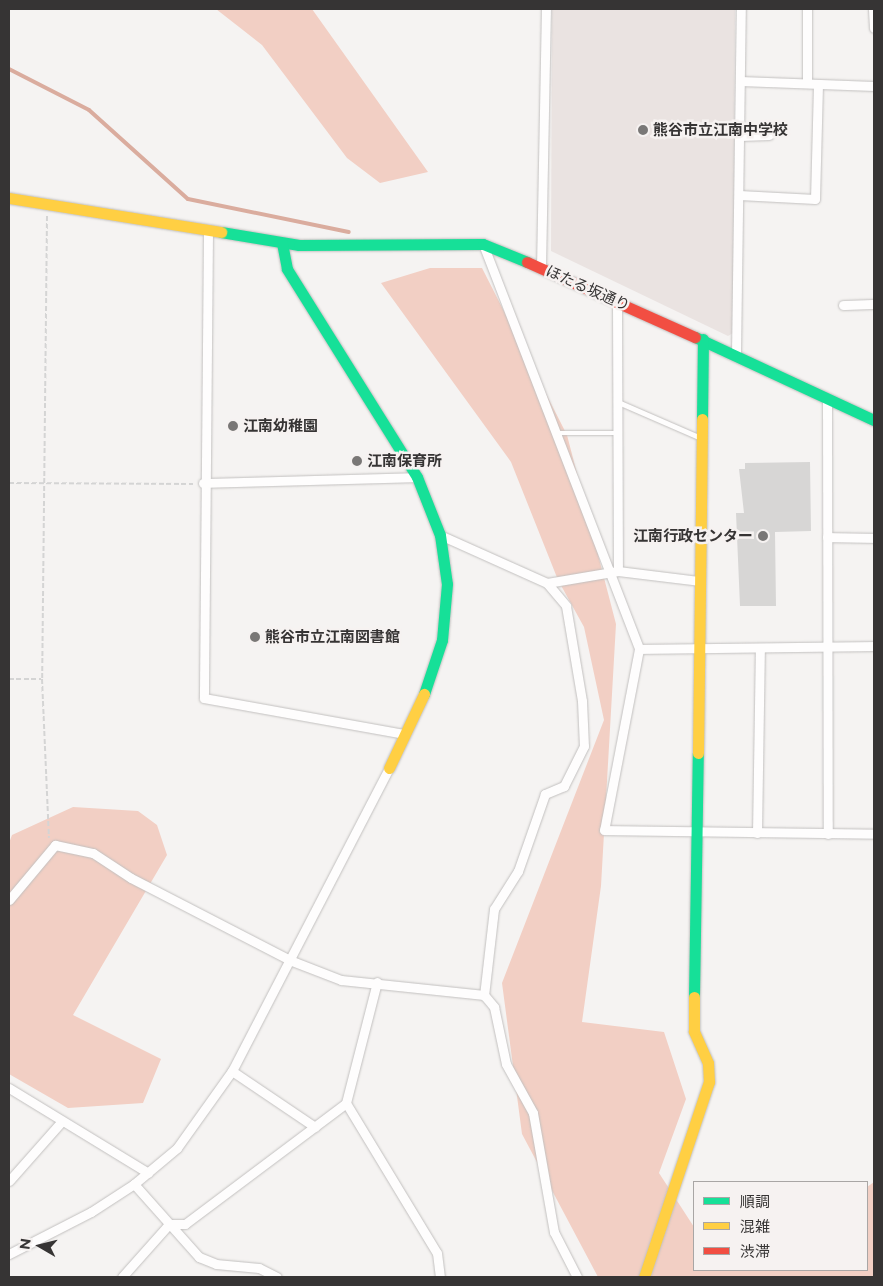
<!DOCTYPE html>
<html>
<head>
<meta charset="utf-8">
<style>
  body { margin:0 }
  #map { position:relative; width:883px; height:1286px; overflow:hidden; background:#f5f3f2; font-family:Montserrat,"Noto Sans JP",sans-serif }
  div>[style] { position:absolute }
  .built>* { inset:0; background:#eae3e1 }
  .green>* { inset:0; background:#f2cfc4 }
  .stream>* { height:4px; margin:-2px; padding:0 2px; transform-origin:2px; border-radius:2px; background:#daac9e }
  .building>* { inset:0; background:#d7d6d5 }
  .path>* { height:2px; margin-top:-1px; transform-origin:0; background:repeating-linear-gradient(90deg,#d4d4d4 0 5px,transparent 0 7.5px) }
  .roads { filter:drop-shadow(0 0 1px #c2c0bf) drop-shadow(0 0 1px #c2c0bf) }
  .lane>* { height:4.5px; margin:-2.25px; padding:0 2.25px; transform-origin:2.25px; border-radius:2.25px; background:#fefdfd }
  .street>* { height:9px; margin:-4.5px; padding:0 4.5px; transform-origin:4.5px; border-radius:4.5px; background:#fefdfd }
  .fast>* { height:11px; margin:-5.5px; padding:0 5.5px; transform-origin:5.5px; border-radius:5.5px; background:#16e098 }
  .slow>* { height:11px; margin:-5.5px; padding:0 5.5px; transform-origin:5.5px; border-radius:5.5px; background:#ffcf43 }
  .jam>* { height:11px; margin:-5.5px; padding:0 5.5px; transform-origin:5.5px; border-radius:5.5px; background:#f24e42 }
  .dots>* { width:14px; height:14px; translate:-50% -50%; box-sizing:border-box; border:2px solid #f6f2f1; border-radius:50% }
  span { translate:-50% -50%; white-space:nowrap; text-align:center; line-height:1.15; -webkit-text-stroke:5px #f6f2f1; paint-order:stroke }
  .poi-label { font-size:15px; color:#363434; font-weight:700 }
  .left { translate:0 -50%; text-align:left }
  .right { translate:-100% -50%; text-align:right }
  .street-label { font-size:15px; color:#363434 }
  .frame { position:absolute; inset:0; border:10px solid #363434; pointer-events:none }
  .legend { position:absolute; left:693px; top:1181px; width:175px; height:90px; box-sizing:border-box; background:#f6f2f1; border:1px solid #a9a6a5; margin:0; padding:6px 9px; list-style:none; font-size:15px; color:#363434 }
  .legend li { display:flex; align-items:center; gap:10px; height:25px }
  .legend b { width:25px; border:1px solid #a9a6a5 }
  .north { position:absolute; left:15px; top:1221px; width:50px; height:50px; -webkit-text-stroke:4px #f6f2f1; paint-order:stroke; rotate:278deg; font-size:14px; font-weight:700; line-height:20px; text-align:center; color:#363434 }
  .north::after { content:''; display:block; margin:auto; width:18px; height:22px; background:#363434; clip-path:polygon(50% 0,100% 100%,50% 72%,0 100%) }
</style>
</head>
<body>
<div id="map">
  <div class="built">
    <div style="clip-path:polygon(552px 9px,735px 9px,733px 333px,728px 336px,551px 251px)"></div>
  </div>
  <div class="green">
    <div style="clip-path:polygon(216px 9px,312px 9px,428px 172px,380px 183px,347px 158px,262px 45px)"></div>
    <div style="clip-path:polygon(430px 268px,482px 268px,567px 435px,616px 624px,601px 886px,582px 1022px,664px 1032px,686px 1099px,659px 1173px,694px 1227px,694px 1270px,867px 1270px,867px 1187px,874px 1182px,874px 1277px,598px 1277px,522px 1134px,502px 983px,604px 720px,584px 627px,558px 580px,511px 462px,381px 283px)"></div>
    <div style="clip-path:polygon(73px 807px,138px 811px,157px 825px,167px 855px,73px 1015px,161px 1059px,143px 1103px,68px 1108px,9px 1074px,9px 843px,12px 835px)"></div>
  </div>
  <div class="stream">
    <div style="left:9px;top:69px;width:90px;rotate:27.1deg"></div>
    <div style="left:89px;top:110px;width:133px;rotate:42deg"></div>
    <div style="left:188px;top:199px;width:164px;rotate:11.6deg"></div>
  </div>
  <div class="building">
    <div style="clip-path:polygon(810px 462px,811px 531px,775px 532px,776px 606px,740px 606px,736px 513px,744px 513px,739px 469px,745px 469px,745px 463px)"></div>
  </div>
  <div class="path">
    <div style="left:47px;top:216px;width:463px;rotate:90.6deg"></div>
    <div style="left:42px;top:679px;width:159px;rotate:87.5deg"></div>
    <div style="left:9px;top:483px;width:184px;rotate:0.3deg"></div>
    <div style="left:9px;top:679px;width:32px"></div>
  </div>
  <div class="roads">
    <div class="lane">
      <div style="left:616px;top:401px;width:93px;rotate:23.5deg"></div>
      <div style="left:556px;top:433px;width:60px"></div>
    </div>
    <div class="street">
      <div style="left:873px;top:9px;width:19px;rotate:87deg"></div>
      <div style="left:740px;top:81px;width:134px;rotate:2.1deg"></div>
      <div style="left:807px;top:83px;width:74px;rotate:-90deg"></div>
      <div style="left:740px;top:136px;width:29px;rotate:-2deg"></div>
      <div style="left:739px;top:195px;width:76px;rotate:3deg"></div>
      <div style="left:815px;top:199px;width:115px;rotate:-88.5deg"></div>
      <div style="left:208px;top:231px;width:467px;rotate:90.5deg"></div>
      <div style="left:204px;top:698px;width:204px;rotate:10.2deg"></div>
      <div style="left:483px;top:244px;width:434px;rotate:68.9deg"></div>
      <div style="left:541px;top:267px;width:258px;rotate:-88.9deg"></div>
      <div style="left:617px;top:301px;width:270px;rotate:89.8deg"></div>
      <div style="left:843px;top:305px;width:31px;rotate:-2deg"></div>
      <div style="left:736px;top:354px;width:345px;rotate:-89.2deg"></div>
      <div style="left:827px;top:398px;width:436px;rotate:89.9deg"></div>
      <div style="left:203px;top:483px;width:214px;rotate:-1.6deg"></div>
      <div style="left:440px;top:535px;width:117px;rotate:24.2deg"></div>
      <div style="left:547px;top:583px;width:30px;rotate:50deg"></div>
      <div style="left:566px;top:606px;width:96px;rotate:80.4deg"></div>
      <div style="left:582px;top:701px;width:45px;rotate:87.5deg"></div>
      <div style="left:584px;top:746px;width:45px;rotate:116.6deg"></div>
      <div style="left:564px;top:786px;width:21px;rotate:157deg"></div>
      <div style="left:545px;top:794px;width:82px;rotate:109.3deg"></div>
      <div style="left:518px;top:871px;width:45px;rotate:122.3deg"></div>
      <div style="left:494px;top:909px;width:87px;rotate:96.6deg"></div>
      <div style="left:827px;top:537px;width:47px;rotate:1.2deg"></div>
      <div style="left:547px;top:583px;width:72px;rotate:-9.6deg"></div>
      <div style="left:618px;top:571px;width:83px;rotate:7deg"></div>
      <div style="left:874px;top:646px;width:235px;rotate:179.3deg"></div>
      <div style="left:639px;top:649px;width:184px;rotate:100.9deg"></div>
      <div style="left:604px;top:830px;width:270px;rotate:0.8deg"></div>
      <div style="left:757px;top:833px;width:185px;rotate:-89.1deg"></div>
      <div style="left:9px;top:900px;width:72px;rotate:-50.1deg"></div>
      <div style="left:55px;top:845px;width:39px;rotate:12deg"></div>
      <div style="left:93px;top:853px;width:45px;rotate:33.3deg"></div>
      <div style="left:131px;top:878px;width:181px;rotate:27.3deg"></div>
      <div style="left:292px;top:961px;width:53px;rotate:21.2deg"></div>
      <div style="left:341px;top:980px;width:144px;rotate:6deg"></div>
      <div style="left:484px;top:995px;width:16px;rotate:50deg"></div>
      <div style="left:494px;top:1007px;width:58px;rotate:78.1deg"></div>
      <div style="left:506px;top:1064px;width:56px;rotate:61.1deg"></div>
      <div style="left:533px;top:1113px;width:121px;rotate:80deg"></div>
      <div style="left:554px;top:1232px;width:51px;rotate:62.9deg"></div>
      <div style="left:377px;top:982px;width:125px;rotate:104.4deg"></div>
      <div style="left:346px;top:1103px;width:175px;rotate:58.8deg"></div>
      <div style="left:437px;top:1253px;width:24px;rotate:83deg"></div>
      <div style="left:232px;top:1071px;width:100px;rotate:34deg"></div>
      <div style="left:9px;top:1088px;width:163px;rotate:31.4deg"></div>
      <div style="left:9px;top:1181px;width:80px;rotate:-48.5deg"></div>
      <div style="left:134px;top:1184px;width:98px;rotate:48.3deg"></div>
      <div style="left:199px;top:1257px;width:18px;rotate:22deg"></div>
      <div style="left:216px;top:1264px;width:43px;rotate:5.3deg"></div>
      <div style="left:259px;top:1268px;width:20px;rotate:27deg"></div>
      <div style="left:9px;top:1254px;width:92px;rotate:-27.1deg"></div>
      <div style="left:91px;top:1212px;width:51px;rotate:-33.1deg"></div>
      <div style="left:134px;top:1184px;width:56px;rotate:-39.9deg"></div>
      <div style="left:177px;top:1148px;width:95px;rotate:-54.5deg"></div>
      <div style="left:232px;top:1071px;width:341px;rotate:-62.6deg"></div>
      <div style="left:122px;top:1277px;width:71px;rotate:-48.4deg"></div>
      <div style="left:169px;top:1224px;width:16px"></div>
      <div style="left:185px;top:1224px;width:201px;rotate:-36.9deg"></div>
    </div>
    <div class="fast">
      <div style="left:221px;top:232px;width:79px;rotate:9.5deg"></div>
      <div style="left:299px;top:245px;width:184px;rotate:-0.3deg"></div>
      <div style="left:483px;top:244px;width:48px;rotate:22.2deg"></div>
      <div style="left:282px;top:243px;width:26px;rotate:79deg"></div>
      <div style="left:287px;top:269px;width:245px;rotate:58deg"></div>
      <div style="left:417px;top:477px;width:62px;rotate:68.4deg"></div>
      <div style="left:440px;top:535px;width:49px;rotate:81.9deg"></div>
      <div style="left:447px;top:584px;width:56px;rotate:95.1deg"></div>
      <div style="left:442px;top:640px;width:57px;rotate:108.4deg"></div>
      <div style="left:695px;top:337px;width:197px;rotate:24.9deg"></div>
      <div style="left:702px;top:419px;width:80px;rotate:-89.3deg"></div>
      <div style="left:694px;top:997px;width:244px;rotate:-89.1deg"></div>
    </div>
    <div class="slow">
      <div style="left:9px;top:198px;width:215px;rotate:9.1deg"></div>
      <div style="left:698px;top:753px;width:334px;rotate:-89.3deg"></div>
      <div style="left:389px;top:768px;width:82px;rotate:-64.7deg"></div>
      <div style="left:644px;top:1277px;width:206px;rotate:-71.6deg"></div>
      <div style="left:709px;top:1082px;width:19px;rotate:-93deg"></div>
      <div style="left:708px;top:1063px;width:35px;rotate:-114deg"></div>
      <div style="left:694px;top:1031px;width:34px;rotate:-90deg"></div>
    </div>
    <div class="jam">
      <div style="left:527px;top:262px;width:184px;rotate:24.1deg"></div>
    </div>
  </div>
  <div class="dots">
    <div style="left:643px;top:130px;background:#797776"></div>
    <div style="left:233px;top:426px;background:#797776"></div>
    <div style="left:357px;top:461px;background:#797776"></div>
    <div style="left:763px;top:536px;background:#797776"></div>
    <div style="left:255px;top:637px;background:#797776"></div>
  </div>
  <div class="poi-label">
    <span class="left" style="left:653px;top:130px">熊谷市立江南中学校</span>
    <span class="left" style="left:243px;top:426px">江南幼稚園</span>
    <span class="left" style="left:367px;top:461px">江南保育所</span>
    <span class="right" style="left:753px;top:536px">江南行政センター</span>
    <span class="left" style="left:265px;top:637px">熊谷市立江南図書館</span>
  </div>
  <div class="street-label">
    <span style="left:588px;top:288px;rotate:24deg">ほたる坂通り</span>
  </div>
  <div class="frame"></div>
  <ul class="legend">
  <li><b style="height:6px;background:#16e098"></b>順調</li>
  <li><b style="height:6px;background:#ffcf43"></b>混雑</li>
  <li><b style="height:6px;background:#f24e42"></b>渋滞</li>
  </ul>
  <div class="north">N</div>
</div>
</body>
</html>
